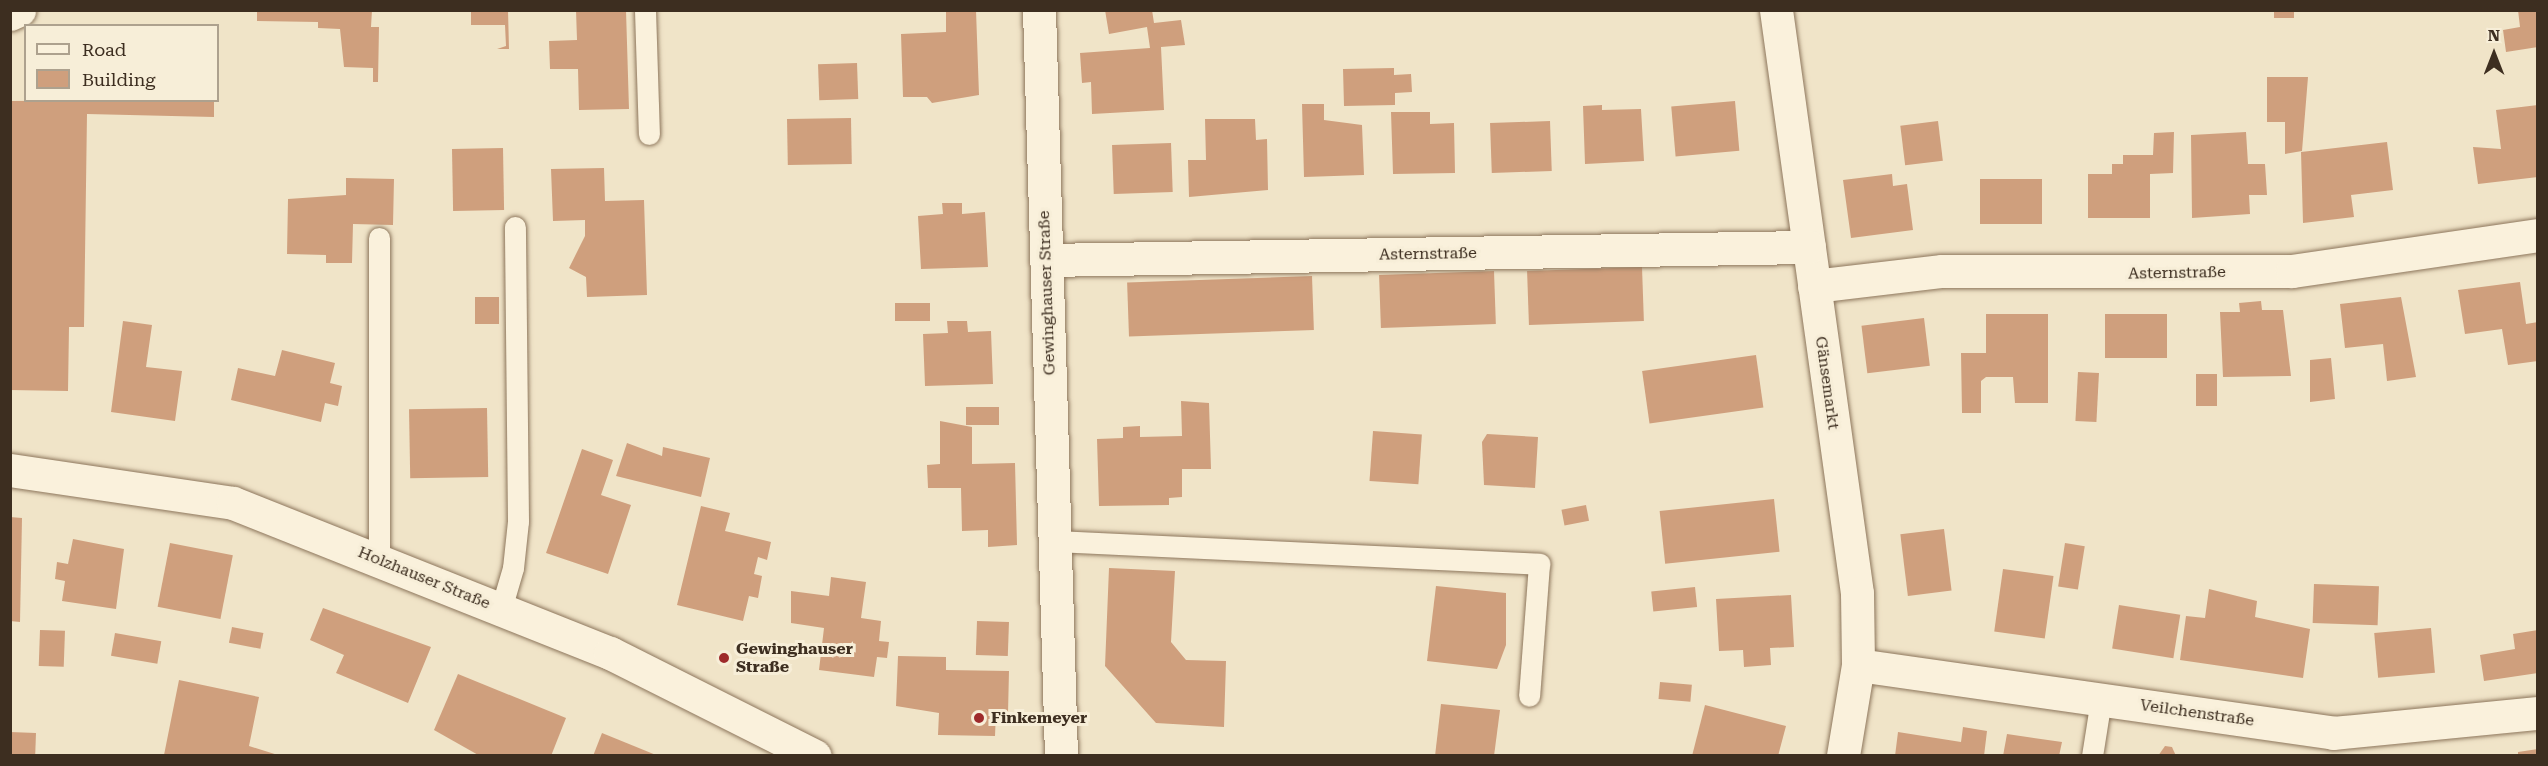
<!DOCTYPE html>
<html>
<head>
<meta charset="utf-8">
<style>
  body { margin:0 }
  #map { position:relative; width:2548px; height:766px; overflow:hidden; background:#f0e4c8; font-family:"Roboto Serif",serif }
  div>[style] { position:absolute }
  .building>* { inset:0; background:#cf9f7d; transform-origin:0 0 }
  .roads { filter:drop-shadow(0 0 2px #8d765c) drop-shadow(0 0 2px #8d765c) }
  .lane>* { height:21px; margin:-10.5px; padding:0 10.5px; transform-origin:10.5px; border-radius:10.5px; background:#faf1dc }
  .street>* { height:33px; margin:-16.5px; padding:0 16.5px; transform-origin:16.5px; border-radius:16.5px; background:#faf1dc }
  .secondary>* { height:33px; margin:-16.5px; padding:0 16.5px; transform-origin:16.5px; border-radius:16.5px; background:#faf1dc }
  .dots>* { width:16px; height:16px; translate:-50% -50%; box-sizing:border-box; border:3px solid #f7eed8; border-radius:50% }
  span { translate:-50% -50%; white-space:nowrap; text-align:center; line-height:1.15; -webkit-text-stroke:6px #f7eed8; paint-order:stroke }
  .street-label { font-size:16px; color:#3d2e20 }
  .poi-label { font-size:16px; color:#3d2e20; font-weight:700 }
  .left { translate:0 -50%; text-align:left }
  .frame { position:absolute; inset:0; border:12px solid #3d2e20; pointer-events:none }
  .legend { position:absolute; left:24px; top:24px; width:195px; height:78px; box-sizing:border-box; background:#f7eed8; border:2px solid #ada18e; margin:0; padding:8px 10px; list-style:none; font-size:18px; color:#3d2e20 }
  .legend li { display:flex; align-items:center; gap:12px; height:30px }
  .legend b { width:30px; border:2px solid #ada18e }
  .north { position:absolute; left:2464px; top:24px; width:60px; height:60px; -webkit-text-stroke:4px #f7eed8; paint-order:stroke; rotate:0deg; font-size:16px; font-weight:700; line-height:24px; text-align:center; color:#3d2e20 }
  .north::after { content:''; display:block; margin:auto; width:21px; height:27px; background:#3d2e20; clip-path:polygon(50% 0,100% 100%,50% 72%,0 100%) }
</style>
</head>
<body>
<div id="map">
  <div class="building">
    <div style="clip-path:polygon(257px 10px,372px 10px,371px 27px,379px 27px,378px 82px,373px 82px,373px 68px,344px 67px,340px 29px,318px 28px,318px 22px,257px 21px)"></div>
    <div style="clip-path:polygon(471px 10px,508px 10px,509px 49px,497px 49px,506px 46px,505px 25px,471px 25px)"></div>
    <div style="clip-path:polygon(576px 10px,626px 10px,629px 109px,579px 110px,578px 69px,550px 69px,549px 41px,577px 40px)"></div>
    <div style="clip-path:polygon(946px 10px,976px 10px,979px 95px,932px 103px,927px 97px,903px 97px,901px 34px,946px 32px)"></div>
    <div style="clip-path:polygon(1105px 10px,1152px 10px,1154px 23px,1181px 20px,1185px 45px,1161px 47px,1164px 110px,1092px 114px,1091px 82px,1082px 83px,1080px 53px,1150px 48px,1147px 27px,1109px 34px)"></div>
    <div style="left:2274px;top:10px;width:20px;height:8px"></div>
    <div style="clip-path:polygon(2518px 10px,2538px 10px,2538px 47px,2506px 52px,2503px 30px,2520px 27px)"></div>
    <div style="left:857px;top:63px;width:36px;height:39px;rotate:88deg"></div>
    <div style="clip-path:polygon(1394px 68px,1394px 75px,1411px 74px,1412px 92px,1395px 93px,1395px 105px,1344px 106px,1343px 69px)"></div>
    <div style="clip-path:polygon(2267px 77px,2308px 77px,2302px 151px,2285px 154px,2285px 122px,2267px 122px)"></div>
    <div style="clip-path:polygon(214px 100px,214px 117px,87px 114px,84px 327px,69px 327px,68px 391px,10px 390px,10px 101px)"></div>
    <div style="left:1735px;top:101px;width:50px;height:64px;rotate:85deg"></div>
    <div style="clip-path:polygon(1302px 104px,1324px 104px,1324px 120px,1362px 125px,1364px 175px,1304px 177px)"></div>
    <div style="clip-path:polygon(1602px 105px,1602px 110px,1641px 109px,1644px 161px,1585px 164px,1583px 106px)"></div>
    <div style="clip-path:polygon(2538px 105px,2538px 177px,2478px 184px,2473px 147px,2501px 149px,2496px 110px)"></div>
    <div style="clip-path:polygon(1391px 112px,1430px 112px,1430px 124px,1454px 123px,1455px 173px,1393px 174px)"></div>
    <div style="left:851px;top:118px;width:46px;height:64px;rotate:89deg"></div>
    <div style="clip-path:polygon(1205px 119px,1255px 119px,1256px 140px,1267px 139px,1268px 190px,1189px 197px,1188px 160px,1206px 160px)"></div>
    <div style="left:1550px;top:121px;width:50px;height:60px;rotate:88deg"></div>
    <div style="left:1938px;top:121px;width:40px;height:38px;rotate:83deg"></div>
    <div style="clip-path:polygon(2174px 132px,2173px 173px,2150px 174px,2150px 218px,2088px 218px,2088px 174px,2112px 174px,2112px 164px,2123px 164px,2123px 155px,2153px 155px,2154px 133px)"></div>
    <div style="clip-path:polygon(2246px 132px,2248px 164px,2265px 164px,2267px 195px,2249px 195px,2250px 214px,2192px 218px,2191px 135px)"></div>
    <div style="clip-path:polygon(2387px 142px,2393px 190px,2351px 195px,2354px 217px,2303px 223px,2301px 152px)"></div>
    <div style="left:1171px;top:143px;width:49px;height:59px;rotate:88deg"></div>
    <div style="left:503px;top:148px;width:62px;height:51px;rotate:89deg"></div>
    <div style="clip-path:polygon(604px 168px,605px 201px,644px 200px,647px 295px,587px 297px,586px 277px,569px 268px,585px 236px,585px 220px,553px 221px,551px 169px)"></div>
    <div style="clip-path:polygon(1892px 174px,1893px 186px,1907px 184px,1913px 230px,1851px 238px,1843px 180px)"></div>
    <div style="clip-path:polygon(346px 178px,394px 179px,393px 225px,353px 224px,352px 263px,326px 263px,326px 255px,287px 254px,288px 199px,346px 195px)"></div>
    <div style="left:2042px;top:179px;width:45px;height:62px;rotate:90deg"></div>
    <div style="clip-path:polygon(942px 203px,962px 203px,962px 214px,985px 212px,988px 267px,921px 269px,918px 216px,943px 214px)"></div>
    <div style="left:1642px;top:267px;width:54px;height:115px;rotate:88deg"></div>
    <div style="left:1494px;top:271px;width:53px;height:115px;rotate:88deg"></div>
    <div style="left:1312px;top:276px;width:54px;height:185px;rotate:88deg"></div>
    <div style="clip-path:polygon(2520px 282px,2526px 324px,2538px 322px,2538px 361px,2508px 365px,2502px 329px,2465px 334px,2458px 290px)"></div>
    <div style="left:475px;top:297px;width:24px;height:27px"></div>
    <div style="clip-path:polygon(2401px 297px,2416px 377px,2387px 381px,2383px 344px,2345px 348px,2340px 304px)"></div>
    <div style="clip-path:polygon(2261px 301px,2262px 310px,2283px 310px,2291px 376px,2223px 377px,2220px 312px,2240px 312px,2239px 303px)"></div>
    <div style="left:895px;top:303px;width:35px;height:18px"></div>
    <div style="clip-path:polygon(1986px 314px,2048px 314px,2048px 403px,2015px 403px,2013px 377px,1986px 377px,1981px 381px,1981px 413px,1962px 413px,1961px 353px,1986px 353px)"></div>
    <div style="left:2105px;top:314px;width:62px;height:44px"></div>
    <div style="left:1924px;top:318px;width:48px;height:63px;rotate:83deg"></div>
    <div style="clip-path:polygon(123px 321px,152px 325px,146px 367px,182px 371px,175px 421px,111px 412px)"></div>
    <div style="clip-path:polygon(947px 321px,967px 321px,968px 332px,991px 331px,993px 384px,925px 386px,923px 334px,948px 333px)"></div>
    <div style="clip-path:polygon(282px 350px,335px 363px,330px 383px,342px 386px,338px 406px,325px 403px,321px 422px,231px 400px,238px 368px,275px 376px)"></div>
    <div style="left:1756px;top:355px;width:53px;height:115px;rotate:82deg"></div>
    <div style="clip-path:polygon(2331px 358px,2335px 399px,2310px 402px,2310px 360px)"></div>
    <div style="left:2078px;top:372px;width:21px;height:49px;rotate:3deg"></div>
    <div style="left:2196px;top:374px;width:21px;height:32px"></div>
    <div style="clip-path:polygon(1181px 401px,1209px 403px,1211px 469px,1182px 469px,1182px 497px,1169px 498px,1169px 505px,1099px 506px,1097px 439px,1123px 438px,1123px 427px,1140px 426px,1140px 437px,1182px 436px)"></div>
    <div style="left:999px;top:407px;width:18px;height:33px;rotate:90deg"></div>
    <div style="left:487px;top:408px;width:69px;height:78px;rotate:89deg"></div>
    <div style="clip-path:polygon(940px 421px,972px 427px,972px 464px,1015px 463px,1017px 545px,988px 547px,988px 530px,962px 531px,961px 488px,928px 488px,927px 465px,940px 464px)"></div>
    <div style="left:1373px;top:431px;width:49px;height:50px;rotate:4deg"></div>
    <div style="clip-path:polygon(1487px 434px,1538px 437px,1535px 488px,1484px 485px,1482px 442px)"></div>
    <div style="clip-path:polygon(627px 443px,662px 456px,663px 447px,710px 458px,701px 497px,616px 476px)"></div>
    <div style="clip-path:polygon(582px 449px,613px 460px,601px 495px,631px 505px,608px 574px,546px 553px)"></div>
    <div style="left:1774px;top:499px;width:53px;height:115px;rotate:84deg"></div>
    <div style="left:1586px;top:505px;width:16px;height:25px;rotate:79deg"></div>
    <div style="clip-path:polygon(701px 506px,730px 513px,725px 531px,771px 542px,767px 560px,758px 557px,754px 574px,762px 576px,758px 598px,749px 596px,743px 621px,677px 605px)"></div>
    <div style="clip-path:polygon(10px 517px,22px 518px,20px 622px,10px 621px)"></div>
    <div style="left:1944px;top:529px;width:62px;height:44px;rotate:83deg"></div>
    <div style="clip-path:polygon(73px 539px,124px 549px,116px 609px,62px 601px,65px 581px,55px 579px,57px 562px,68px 564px)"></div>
    <div style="left:170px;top:543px;width:64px;height:65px;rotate:11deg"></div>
    <div style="left:2065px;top:543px;width:20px;height:44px;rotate:9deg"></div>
    <div style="clip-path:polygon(1109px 568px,1175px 571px,1171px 642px,1186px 660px,1226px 661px,1224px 727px,1156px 723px,1105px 666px)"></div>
    <div style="left:2003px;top:569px;width:51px;height:63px;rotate:8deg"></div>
    <div style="clip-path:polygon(831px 577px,866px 582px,861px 618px,881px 621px,879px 641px,889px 642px,887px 658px,877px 657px,874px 677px,819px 670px,824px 628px,791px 623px,791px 591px,829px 596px)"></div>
    <div style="left:2314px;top:584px;width:65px;height:39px;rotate:2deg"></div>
    <div style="clip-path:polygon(1436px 586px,1506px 593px,1506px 645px,1497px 669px,1427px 661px)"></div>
    <div style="left:1695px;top:587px;width:20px;height:44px;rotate:84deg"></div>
    <div style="clip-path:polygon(2209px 589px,2257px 601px,2255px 617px,2310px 629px,2303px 678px,2180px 660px,2186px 616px,2205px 618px)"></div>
    <div style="clip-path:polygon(1791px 595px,1794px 647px,1770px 648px,1771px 665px,1744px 667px,1743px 650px,1719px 651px,1716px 599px)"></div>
    <div style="left:2119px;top:605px;width:62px;height:44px;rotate:9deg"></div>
    <div style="clip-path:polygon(323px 608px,431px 647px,408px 703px,336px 673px,344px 655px,310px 640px)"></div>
    <div style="left:977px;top:621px;width:32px;height:34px;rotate:2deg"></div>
    <div style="left:232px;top:627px;width:32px;height:16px;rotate:11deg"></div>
    <div style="left:2431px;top:628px;width:45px;height:57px;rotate:85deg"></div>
    <div style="left:40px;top:630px;width:25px;height:36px;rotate:2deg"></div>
    <div style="clip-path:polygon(2538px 630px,2538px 673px,2484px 681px,2480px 655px,2515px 649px,2513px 634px)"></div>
    <div style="left:115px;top:633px;width:47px;height:23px;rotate:10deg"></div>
    <div style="clip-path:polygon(898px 656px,946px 657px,946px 670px,1009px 671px,1008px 713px,996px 712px,995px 736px,938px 735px,939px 713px,896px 706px)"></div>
    <div style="clip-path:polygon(458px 674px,566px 718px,551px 756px,480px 756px,434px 730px)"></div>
    <div style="clip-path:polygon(179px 680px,259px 697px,249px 746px,281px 756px,164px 755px)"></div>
    <div style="left:1660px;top:682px;width:32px;height:17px;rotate:5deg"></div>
    <div style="clip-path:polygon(1441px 704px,1500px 710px,1494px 756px,1435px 756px)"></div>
    <div style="clip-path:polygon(1705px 705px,1786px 726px,1778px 756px,1692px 756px)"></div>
    <div style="clip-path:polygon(1963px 727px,1987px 731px,1984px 756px,1895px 756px,1898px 732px,1961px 742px)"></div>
    <div style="left:10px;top:732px;width:26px;height:24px;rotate:2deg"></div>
    <div style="clip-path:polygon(602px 733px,656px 755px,656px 756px,593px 756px)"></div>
    <div style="clip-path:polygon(2007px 734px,2062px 742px,2059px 756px,2003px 756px)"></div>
    <div style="clip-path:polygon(2165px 746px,2172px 747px,2176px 756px,2158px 756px)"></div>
    <div style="clip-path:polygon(2538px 749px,2538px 756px,2518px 756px,2518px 752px)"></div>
  </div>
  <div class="roads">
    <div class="lane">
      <div style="left:645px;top:10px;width:124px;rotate:88.2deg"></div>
      <div style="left:379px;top:238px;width:322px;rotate:90deg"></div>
      <div style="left:1055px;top:541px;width:485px;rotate:2.7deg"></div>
      <div style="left:1539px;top:564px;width:132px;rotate:94.3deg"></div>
      <div style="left:501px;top:609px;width:43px;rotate:-73.7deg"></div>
      <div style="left:513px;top:568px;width:47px;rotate:-83.9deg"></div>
      <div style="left:518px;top:521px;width:294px;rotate:-90.6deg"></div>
      <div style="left:2092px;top:756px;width:58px;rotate:-81deg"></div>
    </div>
    <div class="street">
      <div style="left:1039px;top:10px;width:746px;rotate:88.31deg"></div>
      <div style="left:1776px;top:10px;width:589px;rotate:82.09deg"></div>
      <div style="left:1857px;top:593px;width:72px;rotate:89.2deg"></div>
      <div style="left:1858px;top:665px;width:92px;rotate:99.4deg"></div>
      <div style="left:10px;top:14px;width:10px;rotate:-24deg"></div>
      <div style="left:1046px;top:260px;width:763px;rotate:-0.98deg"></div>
      <div style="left:1814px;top:286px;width:129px;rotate:-6.7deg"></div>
      <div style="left:1942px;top:271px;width:350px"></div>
      <div style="left:2292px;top:271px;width:249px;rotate:-8.3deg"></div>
      <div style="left:1858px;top:665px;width:480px;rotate:8.1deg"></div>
      <div style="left:2333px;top:733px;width:206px;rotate:-5.6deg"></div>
    </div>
    <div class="secondary">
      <div style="left:10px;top:470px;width:225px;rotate:8.4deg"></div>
      <div style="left:233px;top:503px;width:406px;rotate:21.7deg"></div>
      <div style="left:610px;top:653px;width:229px;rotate:26.7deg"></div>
    </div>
  </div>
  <div class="dots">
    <div style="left:724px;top:658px;background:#9e2a2b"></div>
    <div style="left:979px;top:718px;background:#9e2a2b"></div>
  </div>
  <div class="street-label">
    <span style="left:1428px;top:254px;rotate:-1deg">Asternstraße</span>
    <span style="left:2177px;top:273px;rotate:-1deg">Asternstraße</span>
    <span style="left:1047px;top:293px;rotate:-92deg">Gewinghauser Straße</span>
    <span style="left:1827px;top:383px;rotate:82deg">Gänsemarkt</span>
    <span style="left:424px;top:578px;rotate:22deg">Holzhauser Straße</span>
    <span style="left:2197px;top:713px;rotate:8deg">Veilchenstraße</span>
  </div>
  <div class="poi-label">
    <span class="left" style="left:736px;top:658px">Gewinghauser<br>Straße</span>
    <span class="left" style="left:991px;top:718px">Finkemeyer</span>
  </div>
  <div class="frame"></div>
  <ul class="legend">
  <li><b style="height:8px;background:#faf1dc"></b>Road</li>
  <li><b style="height:16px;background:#cf9f7d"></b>Building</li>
  </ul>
  <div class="north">N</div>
</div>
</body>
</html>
